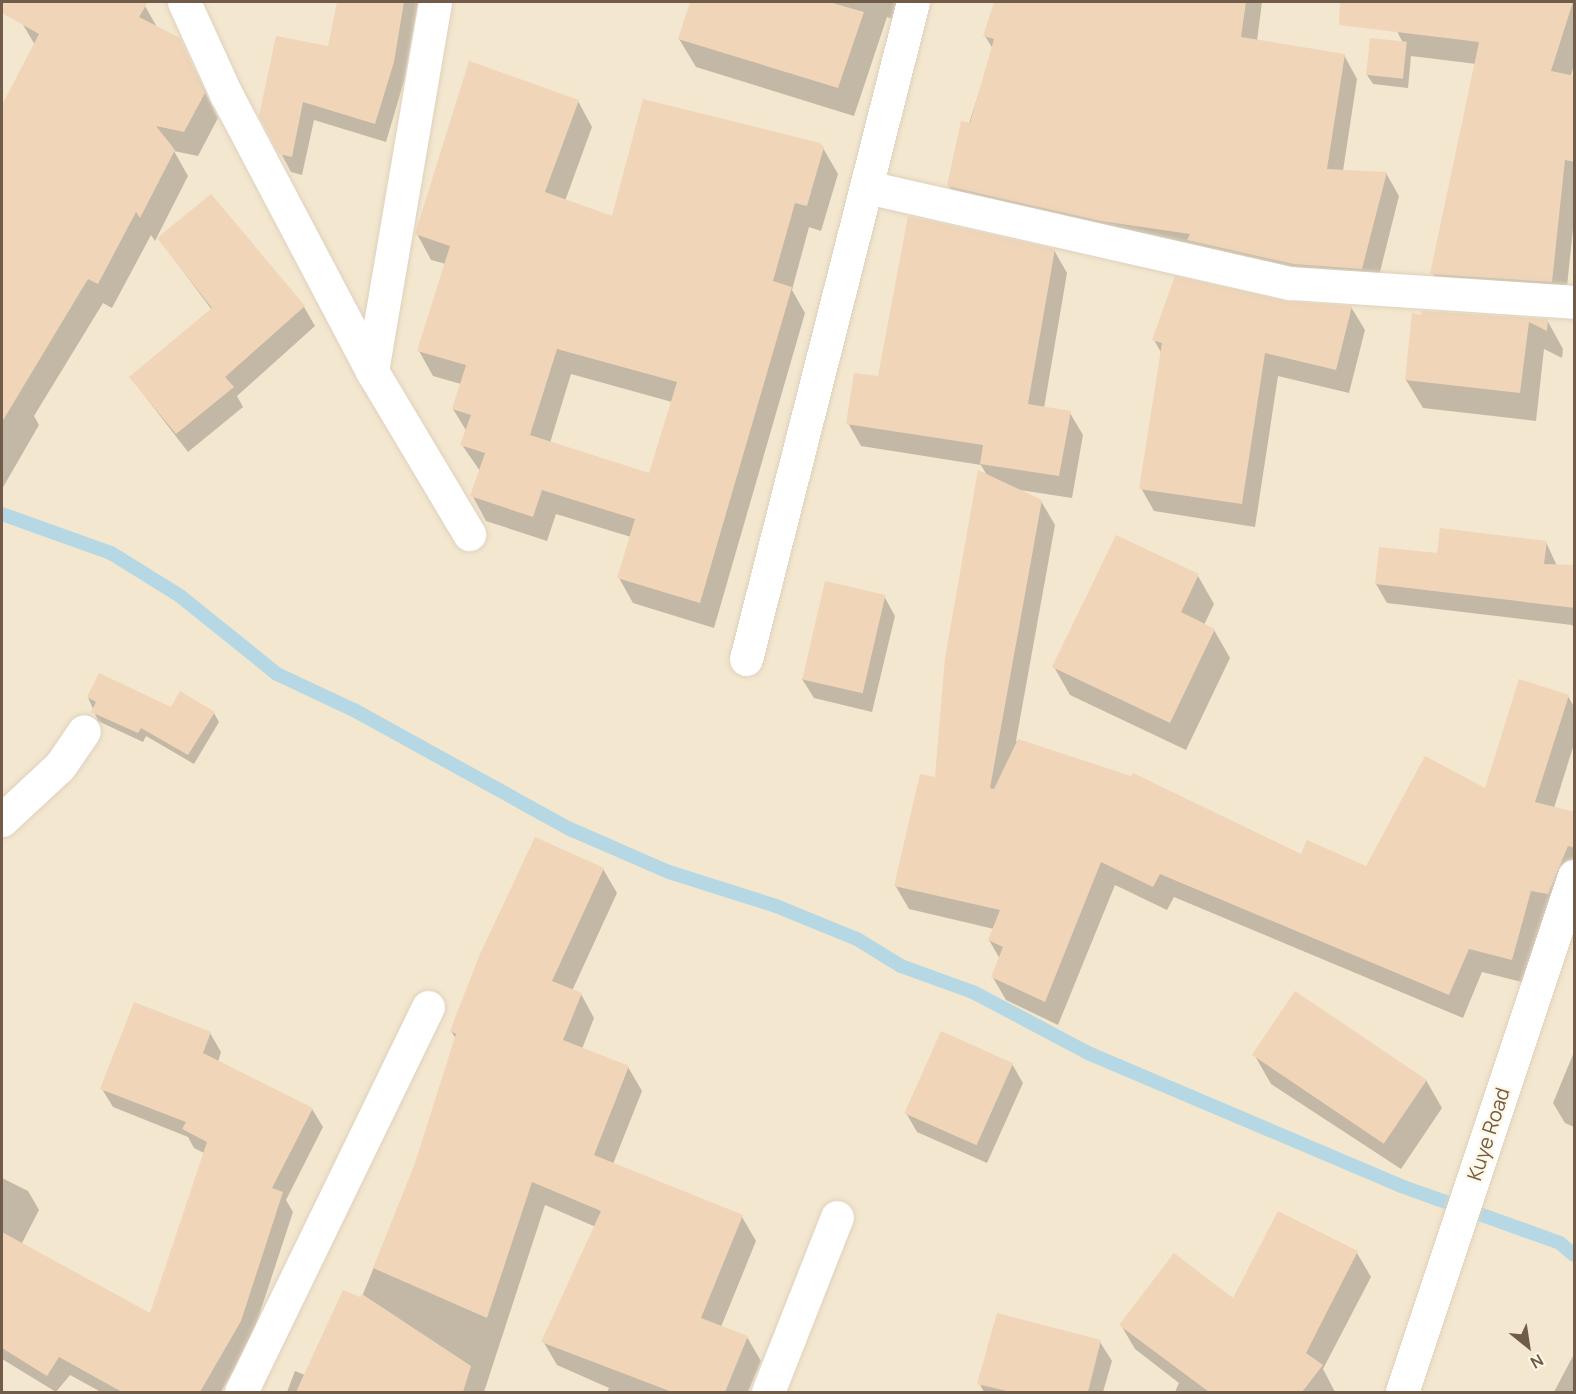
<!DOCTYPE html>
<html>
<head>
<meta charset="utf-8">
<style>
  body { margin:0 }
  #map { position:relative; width:1576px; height:1394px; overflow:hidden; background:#fbf4e1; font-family:Manrope,sans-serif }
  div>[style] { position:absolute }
  .residential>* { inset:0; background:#f3e7cf; transform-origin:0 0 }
  .shadow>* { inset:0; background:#0003 }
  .stream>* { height:14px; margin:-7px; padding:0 7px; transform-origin:7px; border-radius:7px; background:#b6d8e4 }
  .building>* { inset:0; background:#f0d5b9; transform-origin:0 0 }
  .roads { filter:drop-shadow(0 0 2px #dfd1bd) drop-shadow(0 0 2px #dfd1bd) }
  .minor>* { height:33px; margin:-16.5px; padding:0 16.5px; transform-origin:16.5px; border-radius:16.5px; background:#fff }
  span { translate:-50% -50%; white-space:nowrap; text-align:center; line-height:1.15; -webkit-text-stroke:5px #fff8e6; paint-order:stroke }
  .street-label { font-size:20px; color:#715c49 }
  .frame { position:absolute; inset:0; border:3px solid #715c49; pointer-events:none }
  .north { position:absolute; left:1498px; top:1316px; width:60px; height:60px; -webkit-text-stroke:4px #fff8e6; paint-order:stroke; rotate:150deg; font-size:16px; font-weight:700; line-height:24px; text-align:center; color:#715c49 }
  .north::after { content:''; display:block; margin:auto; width:21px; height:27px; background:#715c49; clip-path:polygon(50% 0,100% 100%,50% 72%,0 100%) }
</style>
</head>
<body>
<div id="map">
  <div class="residential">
    <div style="left:2px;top:2px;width:1572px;height:1390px"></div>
  </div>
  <div class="shadow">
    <div style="clip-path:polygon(34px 2px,137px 2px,145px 6px,158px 29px,179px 39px,218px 118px,198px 156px,174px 151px,188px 176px,155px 241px,151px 235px,112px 308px,103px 303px,34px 416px,39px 425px,2px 489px,2px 109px,35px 45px,22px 23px)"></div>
    <div style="clip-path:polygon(339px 2px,418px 2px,404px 81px,386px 142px,314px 120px,302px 175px,291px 172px,261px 116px,329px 48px)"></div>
    <div style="clip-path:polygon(691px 2px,907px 2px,899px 22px,887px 17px,854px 116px,696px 67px,679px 39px)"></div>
    <div style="clip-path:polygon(996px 2px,1262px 2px,1257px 41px,1344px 55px,1357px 79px,1343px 171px,1386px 173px,1399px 196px,1375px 292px,962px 209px,949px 186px,993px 49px,985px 36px)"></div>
    <div style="clip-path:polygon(1401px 2px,1574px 2px,1574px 65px,1571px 76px,1574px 77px,1574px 219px,1565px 306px,1446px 298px,1432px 273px,1476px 64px,1411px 56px,1408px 88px,1373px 84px,1367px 75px,1403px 43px,1397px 31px)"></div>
    <div style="clip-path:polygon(evenodd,578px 101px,592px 127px,565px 201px,613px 218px,823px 148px,838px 174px,821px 231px,809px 227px,792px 290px,805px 313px,714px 628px,633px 603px,619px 578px,631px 537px,556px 514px,547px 541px,486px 521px,472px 495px,480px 471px,462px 445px,467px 432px,453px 409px,461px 384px,433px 376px,419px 351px,446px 264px,431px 260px,417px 234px,578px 101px,571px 374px,672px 402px,650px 475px,550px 443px,571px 374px)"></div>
    <div style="clip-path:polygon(211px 196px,304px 307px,315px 326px,237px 396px,243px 407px,188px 452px,131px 378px,212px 310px,159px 239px)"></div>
    <div style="clip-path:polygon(1054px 250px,1067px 273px,1044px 408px,1070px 413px,1083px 435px,1072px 498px,1020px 490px,1041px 501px,1055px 525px,1016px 741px,1132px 778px,1302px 856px,1367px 868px,1486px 790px,1568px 696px,1574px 707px,1574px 744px,1554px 808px,1574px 813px,1574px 886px,1526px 983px,1482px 972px,1463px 1018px,1174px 897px,1167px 910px,1115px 885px,1058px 1025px,1006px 1000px,992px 976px,1000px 959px,989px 940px,994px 929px,909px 909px,895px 885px,936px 779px,988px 477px,981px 465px,861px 446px,848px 423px,879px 378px)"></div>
    <div style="clip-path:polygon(1286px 303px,1351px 307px,1365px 330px,1349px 393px,1278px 376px,1255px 527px,1154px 511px,1141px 488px,1162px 354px,1154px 340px)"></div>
    <div style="clip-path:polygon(1422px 316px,1547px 320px,1563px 349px,1562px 358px,1544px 349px,1536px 421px,1423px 408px,1406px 380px)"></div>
    <div style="clip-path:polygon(1546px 542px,1557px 566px,1574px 566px,1574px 628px,1572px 625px,1387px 603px,1376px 584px,1438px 555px)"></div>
    <div style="clip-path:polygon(1198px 576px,1214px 604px,1204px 625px,1214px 630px,1230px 658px,1186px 750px,1070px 695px,1054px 667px)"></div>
    <div style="clip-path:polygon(884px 596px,895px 616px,872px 712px,814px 698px,802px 679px)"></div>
    <div style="clip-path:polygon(88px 697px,214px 713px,219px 722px,194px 764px,146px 736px,143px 742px,98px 721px)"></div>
    <div style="clip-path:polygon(603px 869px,617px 893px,572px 991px,581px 994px,594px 1018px,582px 1049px,628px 1067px,642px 1091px,613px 1164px,742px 1217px,756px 1241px,721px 1327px,747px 1337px,761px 1361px,748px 1392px,607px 1392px,609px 1388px,557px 1365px,543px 1341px,596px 1227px,545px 1205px,484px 1392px,287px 1392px,295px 1371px,305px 1375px,361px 1299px,416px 1163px,456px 1039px,451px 1031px)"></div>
    <div style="clip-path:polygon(210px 1033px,221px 1052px,218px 1062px,312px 1109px,323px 1127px,286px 1200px,293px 1212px,251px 1340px,221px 1392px,101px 1392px,70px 1375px,56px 1392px,2px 1359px,2px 1178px,28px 1191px,39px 1210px,21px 1245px,151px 1315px,204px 1153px,194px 1148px,188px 1137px,113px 1107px,102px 1089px)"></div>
    <div style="clip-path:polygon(1574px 1052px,1574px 1127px,1565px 1123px,1553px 1103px)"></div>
    <div style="clip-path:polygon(1255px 1056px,1426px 1080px,1442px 1108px,1401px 1169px,1271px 1084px)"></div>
    <div style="clip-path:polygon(1012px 1064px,1023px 1083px,987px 1163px,917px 1132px,906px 1113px)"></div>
    <div style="clip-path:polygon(1357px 1253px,1371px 1277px,1323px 1369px,1335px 1392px,1175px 1392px,1179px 1383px,1135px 1349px,1121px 1325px,1234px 1300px)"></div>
    <div style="clip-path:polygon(1100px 1342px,1112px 1361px,1103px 1392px,984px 1392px,979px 1383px)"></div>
    <div style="clip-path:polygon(1574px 1354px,1574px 1392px,1554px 1392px)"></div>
  </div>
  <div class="stream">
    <div style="left:2px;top:514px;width:116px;rotate:19.7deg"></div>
    <div style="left:111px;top:553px;width:81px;rotate:31.9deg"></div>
    <div style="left:180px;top:596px;width:124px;rotate:38.8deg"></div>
    <div style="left:277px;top:674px;width:85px;rotate:25.1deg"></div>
    <div style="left:354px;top:710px;width:247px;rotate:28.9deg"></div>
    <div style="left:570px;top:829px;width:108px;rotate:23.5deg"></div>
    <div style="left:669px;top:872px;width:112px;rotate:17.6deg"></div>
    <div style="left:776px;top:906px;width:87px;rotate:22.2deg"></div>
    <div style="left:857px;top:939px;width:52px;rotate:31.5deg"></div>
    <div style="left:901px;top:966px;width:77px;rotate:19.9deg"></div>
    <div style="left:973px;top:992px;width:130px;rotate:27.9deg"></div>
    <div style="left:1088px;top:1053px;width:340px;rotate:23deg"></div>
    <div style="left:1401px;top:1186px;width:169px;rotate:19.7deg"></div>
    <div style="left:1560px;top:1243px;width:18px;rotate:41deg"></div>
  </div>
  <div class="building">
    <div style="clip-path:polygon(2px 2px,148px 2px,139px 17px,180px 38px,205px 93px,184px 132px,156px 126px,175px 150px,140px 218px,136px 212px,98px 284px,88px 279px,2px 422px,2px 105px,39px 34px,2px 13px)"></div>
    <div style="clip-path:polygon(337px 2px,404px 2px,394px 62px,375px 124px,303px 102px,292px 157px,279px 154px,259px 116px,276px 36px,328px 46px)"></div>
    <div style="clip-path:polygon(690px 2px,829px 2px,864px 12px,838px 88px,678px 39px)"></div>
    <div style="clip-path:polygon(994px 2px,1246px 2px,1241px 37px,1345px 54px,1327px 169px,1387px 172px,1362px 269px,1293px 264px,1187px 240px,1190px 234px,1101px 221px,947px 186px,961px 121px,970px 123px,994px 39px,983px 36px)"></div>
    <div style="clip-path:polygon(1340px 2px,1573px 2px,1551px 71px,1575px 76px,1575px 162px,1565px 160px,1552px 282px,1430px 274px,1479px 42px,1339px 25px)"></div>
    <div style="left:1370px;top:38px;width:37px;height:37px;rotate:6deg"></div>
    <div style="clip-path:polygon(evenodd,469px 61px,579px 100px,545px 192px,612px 216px,643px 99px,820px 143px,824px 147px,807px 206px,795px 203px,773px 281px,792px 287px,700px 603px,617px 578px,635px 519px,542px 490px,533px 517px,470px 496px,485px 453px,460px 445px,471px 415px,452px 409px,466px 365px,417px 351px,450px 246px,415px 234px,469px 61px,557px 349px,677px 382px,649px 473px,530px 435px,557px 349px)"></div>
    <div style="clip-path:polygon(211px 194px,305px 306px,225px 377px,234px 387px,176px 434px,129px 377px,212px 308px,157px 238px)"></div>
    <div style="clip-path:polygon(908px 216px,1055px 249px,1028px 404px,1071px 411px,1059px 476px,980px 464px,983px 445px,846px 424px,854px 373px,878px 376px)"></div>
    <div style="clip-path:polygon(1175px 276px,1286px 301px,1352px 306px,1336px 370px,1265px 353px,1242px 504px,1139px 489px,1162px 343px,1152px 340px)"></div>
    <div style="clip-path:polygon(1422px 311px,1548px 319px,1547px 331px,1529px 322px,1520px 393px,1405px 380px,1412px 313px,1421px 315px)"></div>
    <div style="clip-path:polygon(978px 470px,1042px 500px,990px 788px,994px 789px,1018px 739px,1131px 776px,1133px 773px,1301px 854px,1307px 840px,1366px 866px,1425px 756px,1485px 788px,1519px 679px,1569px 695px,1535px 802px,1575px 812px,1575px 848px,1568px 846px,1548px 894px,1531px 891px,1512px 960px,1469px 949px,1449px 995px,1160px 874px,1153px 887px,1101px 862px,1045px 1002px,991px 977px,1003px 947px,988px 940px,1000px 910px,894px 886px,920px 774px,935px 777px,945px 658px)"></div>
    <div style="clip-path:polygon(1440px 528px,1547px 541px,1544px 564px,1575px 565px,1575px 608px,1375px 584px,1379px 547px,1437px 553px)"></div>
    <div style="clip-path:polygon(1116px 535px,1199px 574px,1181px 612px,1215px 629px,1170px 723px,1052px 667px)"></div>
    <div style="left:825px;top:581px;width:62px;height:101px;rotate:13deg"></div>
    <div style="clip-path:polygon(99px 673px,171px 707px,180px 691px,215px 712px,188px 755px,141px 728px,138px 733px,91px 712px,96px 702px,87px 697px)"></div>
    <div style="clip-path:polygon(535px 837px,604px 868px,552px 981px,582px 993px,563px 1040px,629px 1066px,594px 1155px,743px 1215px,701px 1318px,748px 1336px,725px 1392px,672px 1392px,541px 1342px,601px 1211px,532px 1182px,487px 1318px,373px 1268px,415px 1163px,456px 1034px,450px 1031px,480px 954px)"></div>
    <div style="left:1295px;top:991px;width:159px;height:77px;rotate:34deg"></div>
    <div style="clip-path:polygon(134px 1002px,211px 1032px,203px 1053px,313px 1108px,272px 1188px,283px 1192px,241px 1321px,200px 1392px,122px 1392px,59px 1357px,47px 1376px,2px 1348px,2px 1232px,150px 1313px,207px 1142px,182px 1129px,186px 1122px,100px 1089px)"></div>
    <div style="left:941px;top:1031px;width:79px;height:90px;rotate:24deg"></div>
    <div style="clip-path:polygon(1278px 1211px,1358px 1251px,1306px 1353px,1323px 1365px,1302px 1392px,1209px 1392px,1119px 1325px,1174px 1253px,1233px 1298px)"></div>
    <div style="clip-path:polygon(343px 1290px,360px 1297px,362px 1294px,471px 1366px,463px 1392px,296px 1392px)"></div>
    <div style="clip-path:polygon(997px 1313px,1101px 1340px,1088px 1392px,1011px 1392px,977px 1384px)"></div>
  </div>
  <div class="roads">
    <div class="minor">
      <div style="left:184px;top:2px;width:101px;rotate:65.5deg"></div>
      <div style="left:226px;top:94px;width:313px;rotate:62.2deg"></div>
      <div style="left:372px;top:371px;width:190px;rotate:59.2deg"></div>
      <div style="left:867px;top:187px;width:434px;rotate:12.8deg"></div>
      <div style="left:1290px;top:283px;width:285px;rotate:3.8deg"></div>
      <div style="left:372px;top:371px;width:374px;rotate:-80.3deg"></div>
      <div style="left:746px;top:659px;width:678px;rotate:-75.74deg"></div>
      <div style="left:2px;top:820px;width:79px;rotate:-43deg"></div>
      <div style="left:60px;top:766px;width:42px;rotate:-55.6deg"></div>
      <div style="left:241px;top:1392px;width:428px;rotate:-64.1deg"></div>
      <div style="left:768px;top:1392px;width:188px;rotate:-68.5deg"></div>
      <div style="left:1402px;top:1392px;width:544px;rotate:-71.57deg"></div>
    </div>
  </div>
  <div class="street-label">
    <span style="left:1488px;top:1134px;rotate:-72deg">Kuye Road</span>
  </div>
  <div class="frame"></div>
  <div class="north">N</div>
</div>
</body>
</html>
